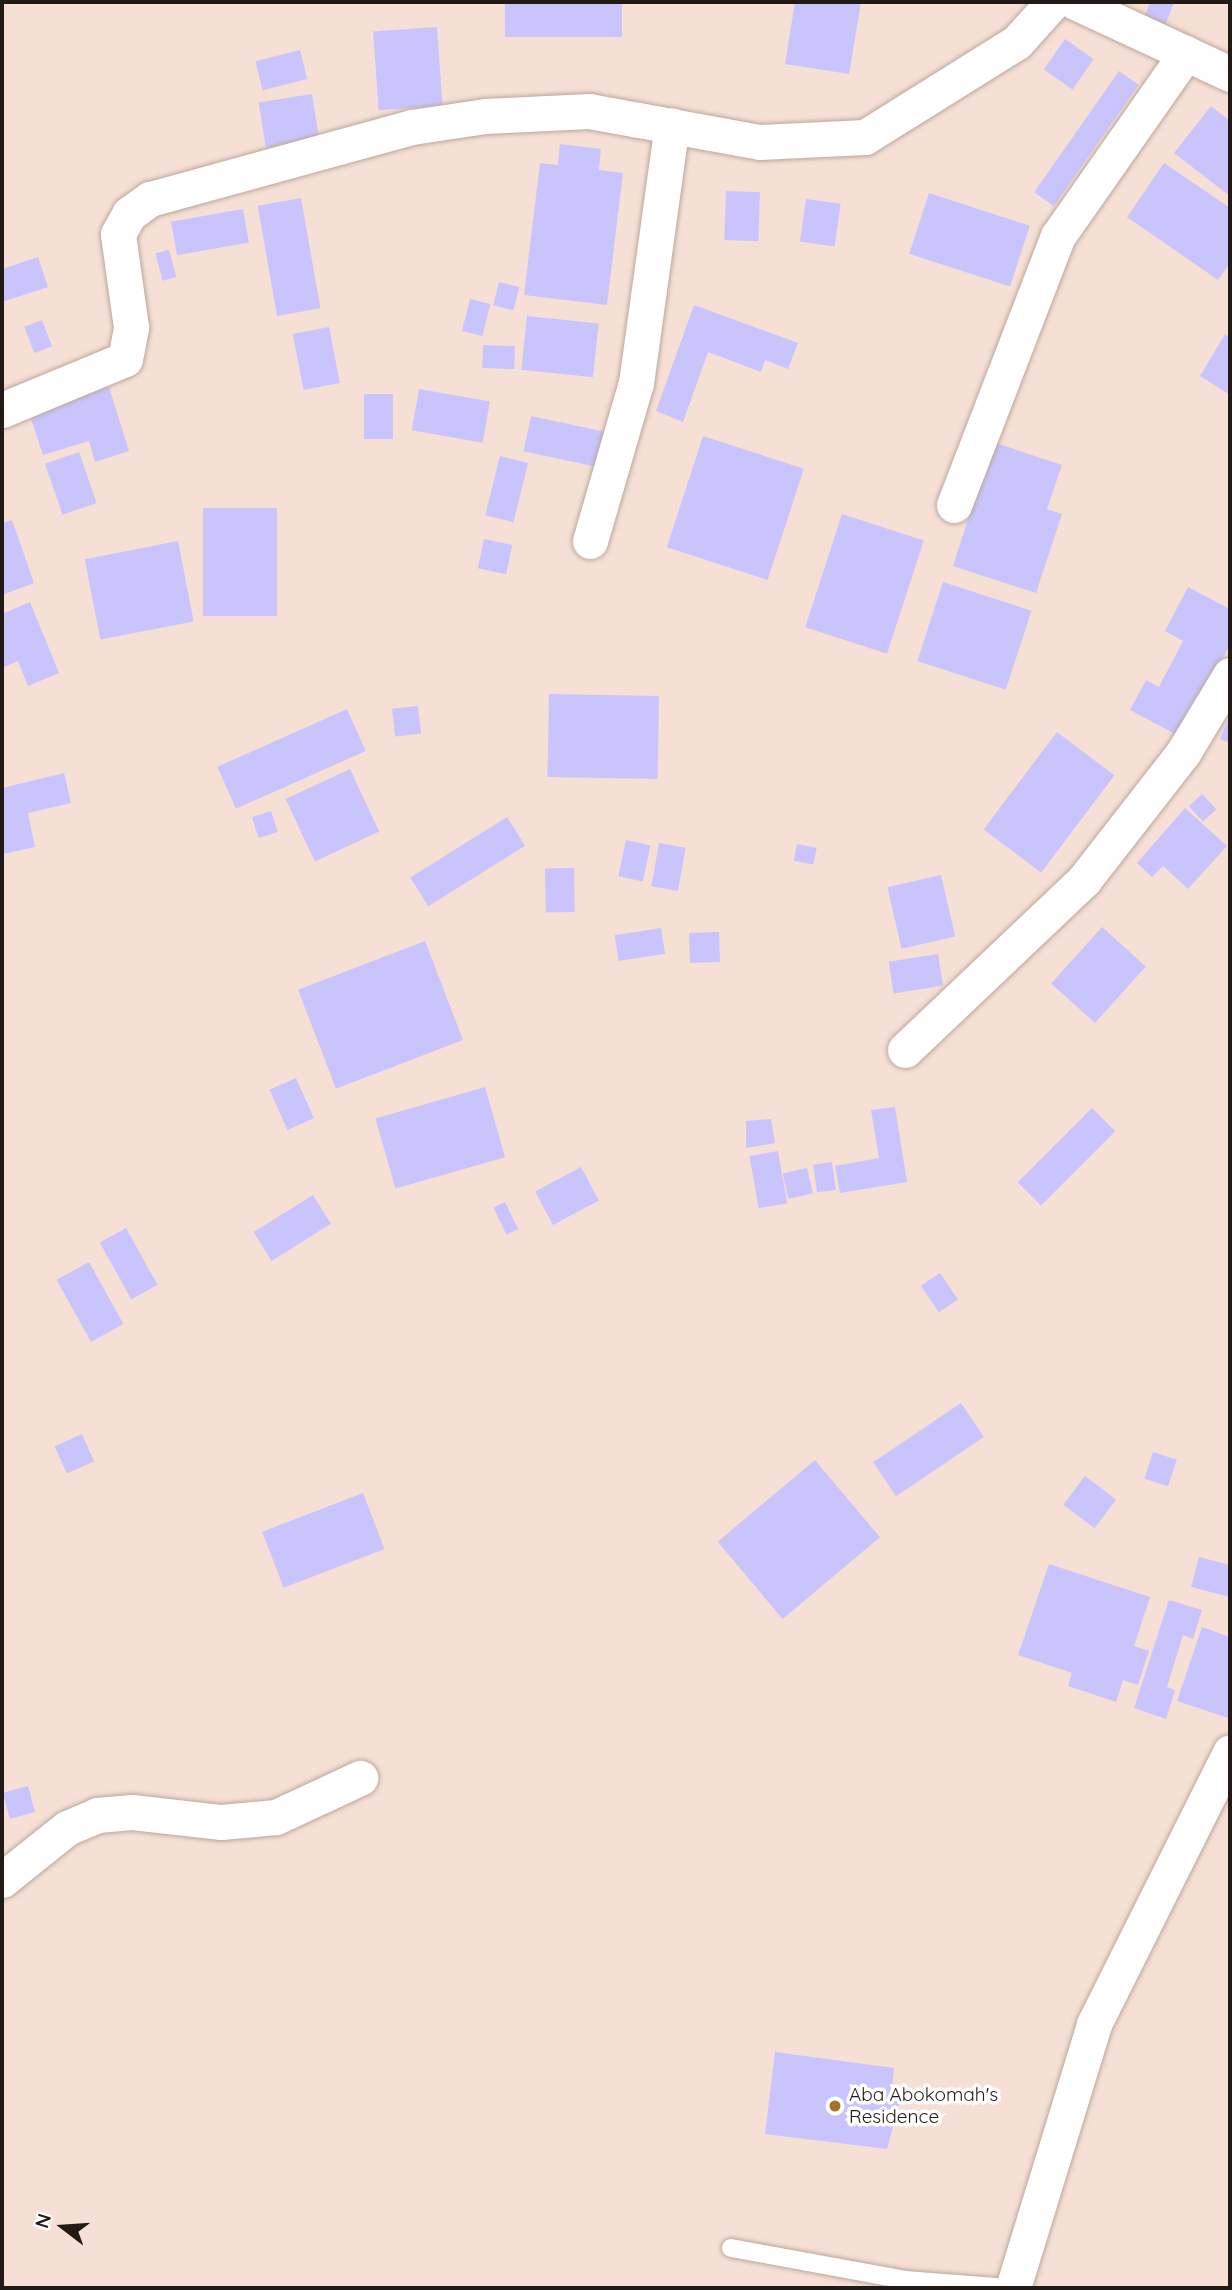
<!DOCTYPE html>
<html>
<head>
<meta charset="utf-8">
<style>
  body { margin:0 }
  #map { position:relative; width:1232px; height:2290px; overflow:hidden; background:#f6dfd4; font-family:Quicksand,sans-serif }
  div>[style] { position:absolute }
  .building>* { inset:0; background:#c9c5fc; transform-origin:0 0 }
  .roads { filter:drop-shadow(0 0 2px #bca79d) drop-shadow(0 0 2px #bca79d) }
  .lane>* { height:18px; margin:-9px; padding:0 9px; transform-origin:9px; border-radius:9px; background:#fff }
  .street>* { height:35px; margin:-17.5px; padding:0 17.5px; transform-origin:17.5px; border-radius:17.5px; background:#fff }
  .dots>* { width:19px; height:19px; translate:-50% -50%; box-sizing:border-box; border:4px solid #fff; border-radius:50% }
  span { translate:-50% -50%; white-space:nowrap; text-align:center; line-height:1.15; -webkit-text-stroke:7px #fff; paint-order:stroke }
  .poi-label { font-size:19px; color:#221a16 }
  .left { translate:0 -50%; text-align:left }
  .frame { position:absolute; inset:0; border:4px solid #221a16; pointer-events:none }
  .north { position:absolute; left:28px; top:2192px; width:70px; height:70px; -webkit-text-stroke:5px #fff; paint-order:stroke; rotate:287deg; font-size:19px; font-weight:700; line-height:28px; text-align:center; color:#221a16 }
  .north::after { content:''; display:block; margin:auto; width:24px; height:32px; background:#221a16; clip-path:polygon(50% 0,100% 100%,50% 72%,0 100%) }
</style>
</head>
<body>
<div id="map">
  <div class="building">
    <div style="left:505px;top:2px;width:117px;height:35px"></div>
    <div style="clip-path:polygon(795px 2px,861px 2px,849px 74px,785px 64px)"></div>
    <div style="clip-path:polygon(1150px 2px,1174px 2px,1166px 24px,1145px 16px)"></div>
    <div style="left:437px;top:27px;width:79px;height:64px;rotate:86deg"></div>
    <div style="left:1065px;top:39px;width:35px;height:37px;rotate:35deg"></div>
    <div style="left:300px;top:50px;width:30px;height:46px;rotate:76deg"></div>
    <div style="left:1119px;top:71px;width:24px;height:148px;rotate:35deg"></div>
    <div style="left:312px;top:94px;width:46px;height:54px;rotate:81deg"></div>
    <div style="clip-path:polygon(1211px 106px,1230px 121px,1230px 196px,1174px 153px)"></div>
    <div style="clip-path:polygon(560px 144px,601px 149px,599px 170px,623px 173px,607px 305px,524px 295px,540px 163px,558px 165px)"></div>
    <div style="clip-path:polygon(1164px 163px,1230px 208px,1230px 263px,1218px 280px,1127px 217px)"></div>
    <div style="left:726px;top:191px;width:34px;height:49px;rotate:2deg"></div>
    <div style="left:929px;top:193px;width:106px;height:64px;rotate:18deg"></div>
    <div style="left:301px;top:198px;width:112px;height:44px;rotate:80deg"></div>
    <div style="left:806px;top:199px;width:35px;height:43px;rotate:8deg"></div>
    <div style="left:243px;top:209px;width:34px;height:73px;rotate:80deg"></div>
    <div style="left:169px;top:250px;width:28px;height:14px;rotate:75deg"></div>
    <div style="clip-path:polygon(38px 257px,48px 287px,2px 302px,2px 269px)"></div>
    <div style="left:499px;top:282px;width:21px;height:24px;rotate:14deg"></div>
    <div style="left:470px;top:299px;width:21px;height:33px;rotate:14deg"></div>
    <div style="clip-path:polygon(694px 305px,798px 343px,788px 369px,765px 360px,761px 372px,708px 352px,683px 422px,656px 411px)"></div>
    <div style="left:527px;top:316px;width:72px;height:54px;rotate:6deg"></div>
    <div style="left:42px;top:320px;width:28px;height:19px;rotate:69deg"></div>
    <div style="left:329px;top:327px;width:57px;height:37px;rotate:79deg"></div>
    <div style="clip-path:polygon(1225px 334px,1230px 338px,1230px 395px,1200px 376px)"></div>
    <div style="left:483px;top:345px;width:32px;height:23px;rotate:2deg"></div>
    <div style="clip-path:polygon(109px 387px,129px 451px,95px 462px,89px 441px,43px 455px,29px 413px)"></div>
    <div style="left:419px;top:389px;width:72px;height:42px;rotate:10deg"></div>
    <div style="left:364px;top:394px;width:29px;height:45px"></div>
    <div style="left:531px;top:416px;width:85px;height:36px;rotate:12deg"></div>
    <div style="left:703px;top:436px;width:106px;height:117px;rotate:18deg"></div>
    <div style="clip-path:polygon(993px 442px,1062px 465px,1047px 509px,1062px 514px,1036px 593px,953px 566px)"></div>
    <div style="left:79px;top:452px;width:54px;height:36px;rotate:71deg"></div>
    <div style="left:500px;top:456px;width:29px;height:61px;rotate:14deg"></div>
    <div style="left:277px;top:508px;width:108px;height:74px;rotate:90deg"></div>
    <div style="left:842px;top:514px;width:86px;height:119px;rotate:18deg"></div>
    <div style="clip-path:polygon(12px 520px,34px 583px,2px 595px,2px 523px)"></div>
    <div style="left:484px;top:539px;width:29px;height:30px;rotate:12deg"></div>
    <div style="left:178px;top:541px;width:82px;height:95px;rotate:79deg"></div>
    <div style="left:943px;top:582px;width:93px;height:83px;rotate:18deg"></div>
    <div style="clip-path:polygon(1188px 587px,1230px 609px,1230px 645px,1181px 737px,1130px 710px,1146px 680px,1159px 687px,1183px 641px,1165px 631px)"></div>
    <div style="clip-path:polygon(30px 602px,59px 673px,28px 686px,18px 661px,2px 668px,2px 614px)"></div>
    <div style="left:549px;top:694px;width:110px;height:83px;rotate:1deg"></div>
    <div style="left:418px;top:706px;width:28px;height:26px;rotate:84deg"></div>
    <div style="left:347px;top:709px;width:46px;height:142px;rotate:66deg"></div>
    <div style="clip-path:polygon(1230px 717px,1230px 743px,1220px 739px)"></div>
    <div style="left:1057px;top:732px;width:72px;height:122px;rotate:37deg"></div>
    <div style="left:350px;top:769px;width:69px;height:71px;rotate:65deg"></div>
    <div style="clip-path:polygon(64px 773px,71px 803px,28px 813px,35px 847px,3px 854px,2px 788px)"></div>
    <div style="left:1202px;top:794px;width:21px;height:18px;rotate:47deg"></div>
    <div style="clip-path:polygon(1185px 808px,1227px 846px,1188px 889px,1163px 866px,1152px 877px,1137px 863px)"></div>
    <div style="left:271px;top:811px;width:22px;height:20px;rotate:72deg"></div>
    <div style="left:507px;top:817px;width:34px;height:114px;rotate:58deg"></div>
    <div style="left:626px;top:840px;width:25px;height:37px;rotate:12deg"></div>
    <div style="left:659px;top:843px;width:27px;height:44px;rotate:10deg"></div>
    <div style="left:797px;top:844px;width:20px;height:17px;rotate:11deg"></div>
    <div style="left:574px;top:868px;width:44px;height:29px;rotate:89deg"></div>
    <div style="left:941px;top:875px;width:63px;height:55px;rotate:77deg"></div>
    <div style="left:1102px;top:927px;width:59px;height:76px;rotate:42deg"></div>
    <div style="left:661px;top:928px;width:26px;height:47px;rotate:81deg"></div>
    <div style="left:719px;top:932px;width:30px;height:30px;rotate:88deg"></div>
    <div style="left:425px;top:941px;width:106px;height:136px;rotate:69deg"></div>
    <div style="left:938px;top:954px;width:32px;height:50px;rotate:81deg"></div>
    <div style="left:296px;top:1078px;width:44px;height:29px;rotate:66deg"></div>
    <div style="left:485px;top:1087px;width:73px;height:114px;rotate:74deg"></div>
    <div style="clip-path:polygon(895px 1107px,907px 1182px,840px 1193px,835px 1166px,879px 1158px,871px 1110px)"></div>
    <div style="left:1092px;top:1108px;width:33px;height:105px;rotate:45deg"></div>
    <div style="clip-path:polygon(771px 1119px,775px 1143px,746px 1148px,746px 1121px)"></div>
    <div style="left:778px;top:1151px;width:53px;height:29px;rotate:80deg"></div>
    <div style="left:832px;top:1162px;width:28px;height:19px;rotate:82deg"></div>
    <div style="left:581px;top:1167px;width:38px;height:52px;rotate:62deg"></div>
    <div style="left:807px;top:1168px;width:26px;height:25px;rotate:77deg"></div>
    <div style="left:313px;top:1195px;width:34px;height:70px;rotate:58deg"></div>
    <div style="left:505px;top:1202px;width:30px;height:13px;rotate:64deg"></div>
    <div style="left:126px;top:1228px;width:65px;height:30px;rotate:61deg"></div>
    <div style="left:89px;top:1262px;width:71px;height:37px;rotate:61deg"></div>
    <div style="left:940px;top:1273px;width:32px;height:23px;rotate:56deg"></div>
    <div style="left:961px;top:1403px;width:41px;height:106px;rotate:56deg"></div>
    <div style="left:82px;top:1434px;width:30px;height:30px;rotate:66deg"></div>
    <div style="left:1153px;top:1452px;width:25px;height:28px;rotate:18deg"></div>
    <div style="left:815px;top:1460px;width:101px;height:127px;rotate:50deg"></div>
    <div style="left:1085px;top:1476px;width:39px;height:36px;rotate:37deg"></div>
    <div style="left:363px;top:1493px;width:60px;height:108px;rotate:69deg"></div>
    <div style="clip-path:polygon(1199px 1557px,1230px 1565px,1230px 1597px,1191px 1587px)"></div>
    <div style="clip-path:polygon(1049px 1564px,1150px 1597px,1134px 1646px,1149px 1651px,1138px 1685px,1123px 1680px,1116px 1702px,1068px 1686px,1072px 1673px,1018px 1655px)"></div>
    <div style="clip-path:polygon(1169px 1600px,1202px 1610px,1193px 1639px,1183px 1635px,1167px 1687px,1175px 1690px,1166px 1719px,1134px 1708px)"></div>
    <div style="clip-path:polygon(1202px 1627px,1230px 1637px,1228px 1718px,1177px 1701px)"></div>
    <div style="left:28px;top:1786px;width:27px;height:26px;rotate:75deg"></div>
    <div style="clip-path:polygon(775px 2052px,894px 2068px,892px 2088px,903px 2089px,887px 2149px,765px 2134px)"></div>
  </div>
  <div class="roads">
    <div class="lane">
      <div style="left:731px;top:2248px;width:177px;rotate:10.4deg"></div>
      <div style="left:905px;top:2280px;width:104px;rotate:4.4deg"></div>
    </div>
    <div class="street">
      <div style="left:1075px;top:2px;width:171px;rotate:24.9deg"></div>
      <div style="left:2px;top:410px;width:133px;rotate:-22.5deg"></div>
      <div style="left:125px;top:359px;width:33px;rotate:-79deg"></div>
      <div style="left:131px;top:327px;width:94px;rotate:-98deg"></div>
      <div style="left:118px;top:234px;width:23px;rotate:-61deg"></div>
      <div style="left:129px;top:214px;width:26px;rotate:-36deg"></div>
      <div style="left:150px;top:199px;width:272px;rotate:-15.4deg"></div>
      <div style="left:412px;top:127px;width:74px;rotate:-8.6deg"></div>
      <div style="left:485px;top:116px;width:104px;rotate:-2.8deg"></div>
      <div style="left:589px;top:111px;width:174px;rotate:10.3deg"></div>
      <div style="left:760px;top:142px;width:105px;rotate:-2.7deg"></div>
      <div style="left:865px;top:137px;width:179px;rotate:-32deg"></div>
      <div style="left:1017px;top:42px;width:54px;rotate:-48deg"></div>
      <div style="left:954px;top:505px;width:288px;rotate:-68.9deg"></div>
      <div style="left:1058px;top:236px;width:223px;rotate:-55deg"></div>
      <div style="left:590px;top:541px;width:165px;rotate:-73.8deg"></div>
      <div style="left:636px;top:383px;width:260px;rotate:-82.1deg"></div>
      <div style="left:905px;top:1050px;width:247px;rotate:-43.5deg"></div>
      <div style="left:1084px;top:880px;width:161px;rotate:-52.1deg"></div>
      <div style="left:1183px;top:753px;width:91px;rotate:-58.9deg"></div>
      <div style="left:2px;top:1880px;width:83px;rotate:-38.7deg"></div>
      <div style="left:67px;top:1828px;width:33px;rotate:-23deg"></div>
      <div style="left:97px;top:1815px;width:35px;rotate:-5deg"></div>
      <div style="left:132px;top:1812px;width:90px;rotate:6.4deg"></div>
      <div style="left:221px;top:1822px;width:55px;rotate:-5.2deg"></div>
      <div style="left:276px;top:1817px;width:93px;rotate:-24.9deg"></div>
      <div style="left:1013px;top:2288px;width:276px;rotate:-72.9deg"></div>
      <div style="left:1094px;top:2024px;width:304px;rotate:-63.4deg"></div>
    </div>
  </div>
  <div class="dots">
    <div style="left:835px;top:2106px;background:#a27226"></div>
  </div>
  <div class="poi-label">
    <span class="left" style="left:849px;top:2106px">Aba Abokomah's<br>Residence</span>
  </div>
  <div class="frame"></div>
  <div class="north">N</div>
</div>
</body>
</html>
